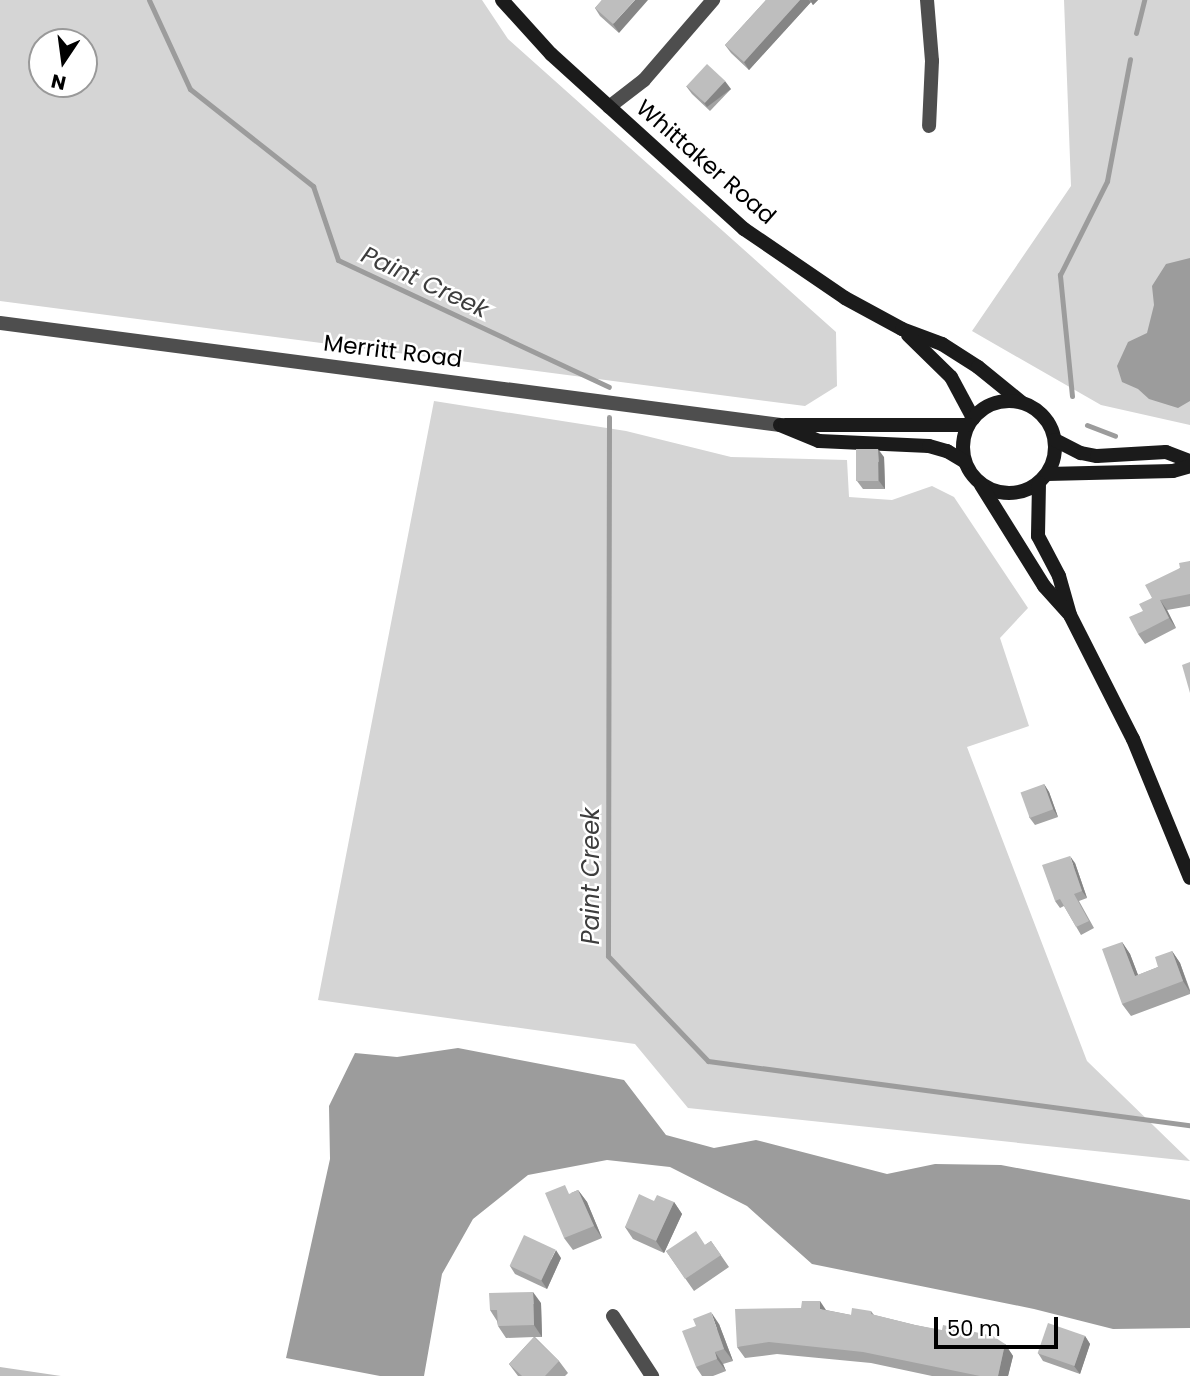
<!DOCTYPE html>
<html>
<head>
<meta charset="utf-8">
<style>
  body { margin:0 }
  #map { position:relative; width:1190px; height:1376px; overflow:hidden; background:#fff; font-family:Poppins,sans-serif }
  div>[style] { position:absolute }
  .green>* { inset:0; background:#d5d5d5 }
  .water>* { inset:0; background:#9c9c9c }
  .stream>* { height:5px; margin:-2.5px; padding:0 2.5px; transform-origin:2.5px; border-radius:2.5px; background:#9c9c9c }
  .street>* { height:14px; margin:-7px; padding:0 7px; transform-origin:7px; border-radius:7px; background:#4e4e4e }
  .secondary>* { height:14px; margin:-7px; padding:0 7px; transform-origin:7px; border-radius:7px; background:#1b1b1b }
  .secondary>.ring { margin:-7px; padding:0; box-sizing:content-box; background:none; border:14px solid #1b1b1b; border-radius:50% }
  .wall>* { inset:0; background:#a3a3a3 }
  .shaded-wall>* { inset:0; background:#858585; transform-origin:0 0 }
  .building>* { inset:0; background:#bebebe; transform-origin:0 0 }
  span { translate:-50% -50%; white-space:nowrap; text-align:center; line-height:1.15; -webkit-text-stroke:5px #fff; paint-order:stroke }
  .street-label { font-size:23px; color:#000 }
  .water-label { font-size:24px; color:#3d3d3d; font-style:italic }
  .north { position:absolute; left:28px; top:28px; width:70px; height:70px; box-sizing:border-box; background:#fff; border:2px solid #999; border-radius:50%; rotate:193deg; font-size:19px; font-weight:700; line-height:28px; text-align:center; color:#000 }
  .north::after { content:''; display:block; margin:auto; width:24px; height:32px; background:#000; clip-path:polygon(50% 0,100% 100%,50% 72%,0 100%) }
  .scale { position:absolute; left:934px; top:1317px; width:124px; height:32px; box-sizing:border-box; border:4px solid #000; border-top:0; padding-left:9px; font-size:21px; line-height:24px; white-space:nowrap; color:#000; -webkit-text-stroke:5px #fff; paint-order:stroke }
</style>
</head>
<body>
<div id="map">
  <div class="green">
    <div style="clip-path:polygon(evenodd,0 0,482px 0,508px 39px,836px 332px,837px 386px,805px 406px,0 301px,0 0,42px 42px,84px 42px,84px 84px,42px 84px,42px 42px)"></div>
    <div style="clip-path:polygon(1064px 0,1190px 0,1190px 425px,1101px 405px,972px 331px,1071px 186px)"></div>
    <div style="clip-path:polygon(434px 401px,626px 431px,731px 457px,847px 460px,849px 497px,892px 500px,932px 486px,954px 497px,1028px 608px,1000px 638px,1029px 726px,967px 747px,1087px 1061px,1190px 1161px,688px 1108px,635px 1044px,318px 1000px)"></div>
  </div>
  <div class="water">
    <div style="clip-path:polygon(1190px 258px,1190px 401px,1178px 408px,1149px 399px,1138px 389px,1122px 382px,1117px 366px,1128px 342px,1147px 333px,1154px 305px,1152px 286px,1166px 264px)"></div>
    <div style="clip-path:polygon(458px 1048px,624px 1080px,666px 1135px,714px 1148px,756px 1140px,887px 1174px,935px 1164px,1001px 1165px,1190px 1200px,1190px 1328px,1113px 1329px,1034px 1309px,812px 1264px,747px 1206px,670px 1167px,607px 1160px,528px 1175px,473px 1219px,442px 1274px,424px 1376px,380px 1376px,286px 1358px,330px 1159px,329px 1106px,355px 1053px,397px 1057px)"></div>
  </div>
  <div class="stream">
    <div style="left:149px;top:0;width:98px;rotate:65.3deg"></div>
    <div style="left:190px;top:89px;width:157px;rotate:38.3deg"></div>
    <div style="left:313px;top:186px;width:78px;rotate:71.3deg"></div>
    <div style="left:338px;top:260px;width:299px;rotate:25.1deg"></div>
    <div style="left:1136px;top:33px;width:34px;rotate:-76deg"></div>
    <div style="left:1072px;top:396px;width:122px;rotate:-95.7deg"></div>
    <div style="left:1060px;top:275px;width:105px;rotate:-63.4deg"></div>
    <div style="left:1107px;top:181px;width:124px;rotate:-79.3deg"></div>
    <div style="left:609px;top:417px;width:539px;rotate:90.11deg"></div>
    <div style="left:608px;top:956px;width:145px;rotate:46.4deg"></div>
    <div style="left:708px;top:1061px;width:486px;rotate:7.6deg"></div>
    <div style="left:1087px;top:425px;width:30px;rotate:21deg"></div>
  </div>
  <div class="street">
    <div style="left:927px;top:0;width:61px;rotate:85.3deg"></div>
    <div style="left:932px;top:61px;width:65px;rotate:92.6deg"></div>
    <div style="left:609px;top:107px;width:44px;rotate:-37.6deg"></div>
    <div style="left:644px;top:80px;width:106px;rotate:-49.2deg"></div>
    <div style="left:0;top:323px;width:787px;rotate:7.45deg"></div>
    <div style="left:613px;top:1316px;width:72px;rotate:57deg"></div>
  </div>
  <div class="secondary">
    <div style="left:502px;top:0;width:73px;rotate:47.8deg"></div>
    <div style="left:551px;top:54px;width:261px;rotate:42.2deg"></div>
    <div style="left:744px;top:229px;width:122px;rotate:34.3deg"></div>
    <div style="left:845px;top:298px;width:65px;rotate:28.5deg"></div>
    <div style="left:902px;top:329px;width:43px;rotate:20.6deg"></div>
    <div style="left:942px;top:344px;width:43px;rotate:32.6deg"></div>
    <div style="left:978px;top:367px;width:55px;rotate:39.1deg"></div>
    <div style="left:908px;top:335px;width:60px;rotate:44.3deg"></div>
    <div style="left:951px;top:377px;width:47px;rotate:61.8deg"></div>
    <div class="ring" style="left:963px;top:401px;width:78px;height:78px"></div>
    <div style="left:780px;top:425px;width:42px;rotate:22.3deg"></div>
    <div style="left:819px;top:441px;width:110px;rotate:2.6deg"></div>
    <div style="left:929px;top:446px;width:19px;rotate:16deg"></div>
    <div style="left:947px;top:451px;width:21px;rotate:31deg"></div>
    <div style="left:785px;top:425px;width:183px"></div>
    <div style="left:1055px;top:440px;width:29px;rotate:27deg"></div>
    <div style="left:1081px;top:453px;width:16px;rotate:11deg"></div>
    <div style="left:1097px;top:456px;width:69px;rotate:-3.3deg"></div>
    <div style="left:1166px;top:452px;width:26px;rotate:21deg"></div>
    <div style="left:1047px;top:474px;width:126px;rotate:-1.4deg"></div>
    <div style="left:1173px;top:471px;width:18px;rotate:-16deg"></div>
    <div style="left:1039px;top:483px;width:53px;rotate:91.1deg"></div>
    <div style="left:1038px;top:536px;width:45px;rotate:62.3deg"></div>
    <div style="left:1059px;top:576px;width:41px;rotate:74.2deg"></div>
    <div style="left:1070px;top:615px;width:139px;rotate:63.1deg"></div>
    <div style="left:1133px;top:739px;width:150px;rotate:67.7deg"></div>
    <div style="left:981px;top:485px;width:119px;rotate:58deg"></div>
    <div style="left:1044px;top:586px;width:36px;rotate:48deg"></div>
  </div>
  <div class="wall">
    <div style="clip-path:polygon(602px 0,619px 33px,600px 16px,595px 8px)"></div>
    <div style="clip-path:polygon(766px 0,818px 0,813px 5px,811px 2px,749px 70px,731px 53px,725px 45px)"></div>
    <div style="clip-path:polygon(686px 86px,731px 89px,710px 111px,692px 94px)"></div>
    <div style="clip-path:polygon(884px 457px,885px 489px,863px 489px,857px 481px)"></div>
    <div style="clip-path:polygon(1190px 561px,1190px 606px,1167px 610px,1176px 628px,1145px 644px,1138px 634px,1143px 611px,1152px 598px,1180px 568px)"></div>
    <div style="clip-path:polygon(1044px 784px,1049px 792px,1058px 817px,1035px 825px,1029px 817px)"></div>
    <div style="clip-path:polygon(1075px 863px,1087px 898px,1079px 901px,1094px 928px,1081px 935px,1064px 906px,1060px 908px,1055px 901px)"></div>
    <div style="clip-path:polygon(1122px 942px,1130px 954px,1138px 975px,1158px 967px,1172px 951px,1180px 963px,1190px 990px,1190px 994px,1131px 1016px,1122px 1004px)"></div>
    <div style="clip-path:polygon(578px 1190px,587px 1202px,602px 1238px,573px 1250px,564px 1238px,571px 1193px)"></div>
    <div style="clip-path:polygon(654px 1201px,674px 1202px,682px 1214px,664px 1253px,633px 1239px,625px 1227px)"></div>
    <div style="clip-path:polygon(711px 1241px,729px 1267px,694px 1291px,666px 1251px,705px 1245px)"></div>
    <div style="clip-path:polygon(561px 1258px,547px 1289px,515px 1274px,510px 1266px)"></div>
    <div style="clip-path:polygon(541px 1303px,542px 1337px,535px 1337px,559px 1361px,568px 1373px,565px 1376px,518px 1376px,509px 1364px,534px 1337px,506px 1338px,498px 1326px,497px 1321px,490px 1310px)"></div>
    <div style="clip-path:polygon(826px 1310px,851px 1315px,871px 1311px,874px 1315px,915px 1325px,1005px 1344px,1013px 1356px,1008px 1376px,932px 1376px,871px 1363px,777px 1354px,745px 1358px,737px 1347px)"></div>
    <div style="clip-path:polygon(719px 1324px,733px 1361px,723px 1364px,726px 1371px,713px 1376px,702px 1376px,696px 1367px)"></div>
    <div style="clip-path:polygon(1085px 1336px,1090px 1344px,1080px 1374px,1043px 1361px,1038px 1353px)"></div>
  </div>
  <div class="shaded-wall">
    <div style="clip-path:polygon(635px 0,648px 0,619px 33px,613px 24px)"></div>
    <div style="clip-path:polygon(800px 0,809px 0,811px 2px,749px 70px,744px 62px)"></div>
    <div style="clip-path:polygon(810px 0,818px 0,813px 5px)"></div>
    <div style="left:725px;top:81px;width:10px;height:30px;rotate:53deg"></div>
    <div style="clip-path:polygon(878px 449px,884px 457px,885px 489px,879px 481px)"></div>
    <div style="clip-path:polygon(1160px 600px,1167px 610px,1176px 628px,1169px 618px)"></div>
    <div style="clip-path:polygon(1044px 784px,1049px 792px,1058px 817px,1053px 809px)"></div>
    <div style="clip-path:polygon(1070px 856px,1075px 863px,1087px 898px,1082px 891px)"></div>
    <div style="clip-path:polygon(1122px 942px,1130px 954px,1143px 988px,1135px 976px)"></div>
    <div style="clip-path:polygon(1172px 951px,1180px 963px,1190px 992px,1183px 981px)"></div>
    <div style="clip-path:polygon(578px 1190px,587px 1202px,602px 1238px,594px 1226px)"></div>
    <div style="clip-path:polygon(674px 1202px,682px 1214px,664px 1253px,656px 1241px)"></div>
    <div style="clip-path:polygon(556px 1250px,561px 1258px,547px 1289px,541px 1280px)"></div>
    <div style="clip-path:polygon(533px 1292px,541px 1303px,542px 1337px,534px 1325px)"></div>
    <div style="clip-path:polygon(820px 1301px,828px 1313px,820px 1309px)"></div>
    <div style="clip-path:polygon(711px 1312px,719px 1324px,733px 1361px,724px 1349px)"></div>
    <div style="clip-path:polygon(1085px 1336px,1090px 1344px,1080px 1374px,1074px 1366px)"></div>
    <div style="clip-path:polygon(1005px 1344px,1013px 1356px,1008px 1376px,998px 1376px)"></div>
    <div style="clip-path:polygon(715px 1352px,723px 1364px,726px 1371px,717px 1359px)"></div>
  </div>
  <div class="building">
    <div style="clip-path:polygon(602px 0,635px 0,613px 24px,595px 8px)"></div>
    <div style="clip-path:polygon(766px 0,800px 0,744px 62px,725px 45px)"></div>
    <div style="left:707px;top:64px;width:25px;height:30px;rotate:43deg"></div>
    <div style="left:856px;top:449px;width:22px;height:32px"></div>
    <div style="clip-path:polygon(1190px 561px,1190px 594px,1160px 600px,1169px 618px,1138px 634px,1129px 617px,1143px 611px,1139px 604px,1152px 598px,1145px 585px,1180px 568px,1179px 563px)"></div>
    <div style="clip-path:polygon(1190px 662px,1190px 693px,1182px 665px)"></div>
    <div style="left:1044px;top:784px;width:27px;height:25px;rotate:70deg"></div>
    <div style="clip-path:polygon(1070px 856px,1082px 891px,1074px 894px,1089px 921px,1076px 927px,1060px 899px,1055px 901px,1042px 865px)"></div>
    <div style="clip-path:polygon(1122px 942px,1135px 976px,1158px 967px,1155px 957px,1172px 951px,1183px 981px,1122px 1004px,1102px 949px)"></div>
    <div style="clip-path:polygon(565px 1185px,569px 1194px,578px 1190px,594px 1226px,564px 1238px,545px 1193px)"></div>
    <div style="clip-path:polygon(639px 1194px,654px 1201px,657px 1195px,674px 1202px,656px 1241px,625px 1227px)"></div>
    <div style="clip-path:polygon(696px 1231px,705px 1245px,711px 1241px,721px 1255px,685px 1279px,666px 1251px)"></div>
    <div style="left:524px;top:1235px;width:35px;height:34px;rotate:25deg"></div>
    <div style="clip-path:polygon(533px 1292px,534px 1325px,498px 1326px,497px 1310px,490px 1310px,489px 1293px)"></div>
    <div style="clip-path:polygon(802px 1301px,820px 1301px,820px 1309px,851px 1315px,852px 1308px,871px 1311px,871px 1314px,915px 1325px,942px 1330px,943px 1325px,993px 1336px,1005px 1344px,998px 1376px,980px 1376px,863px 1352px,769px 1342px,737px 1347px,735px 1309px,801px 1308px)"></div>
    <div style="clip-path:polygon(711px 1312px,724px 1349px,715px 1352px,717px 1359px,696px 1367px,682px 1331px,696px 1326px,693px 1319px)"></div>
    <div style="left:1048px;top:1323px;width:39px;height:32px;rotate:19deg"></div>
    <div style="clip-path:polygon(534px 1337px,559px 1361px,545px 1376px,522px 1376px,509px 1364px)"></div>
    <div style="clip-path:polygon(0 1367px,61px 1376px,0 1376px)"></div>
  </div>
  <div class="street-label">
    <span style="left:706px;top:162px;rotate:41deg">Whittaker Road</span>
    <span style="left:393px;top:351px;rotate:7deg">Merritt Road</span>
  </div>
  <div class="water-label">
    <span style="left:425px;top:282px;rotate:25deg">Paint Creek</span>
    <span style="left:591px;top:876px;rotate:-90deg">Paint Creek</span>
  </div>
  <div class="north">N</div>
  <div class="scale">50 m</div>
</div>
</body>
</html>
